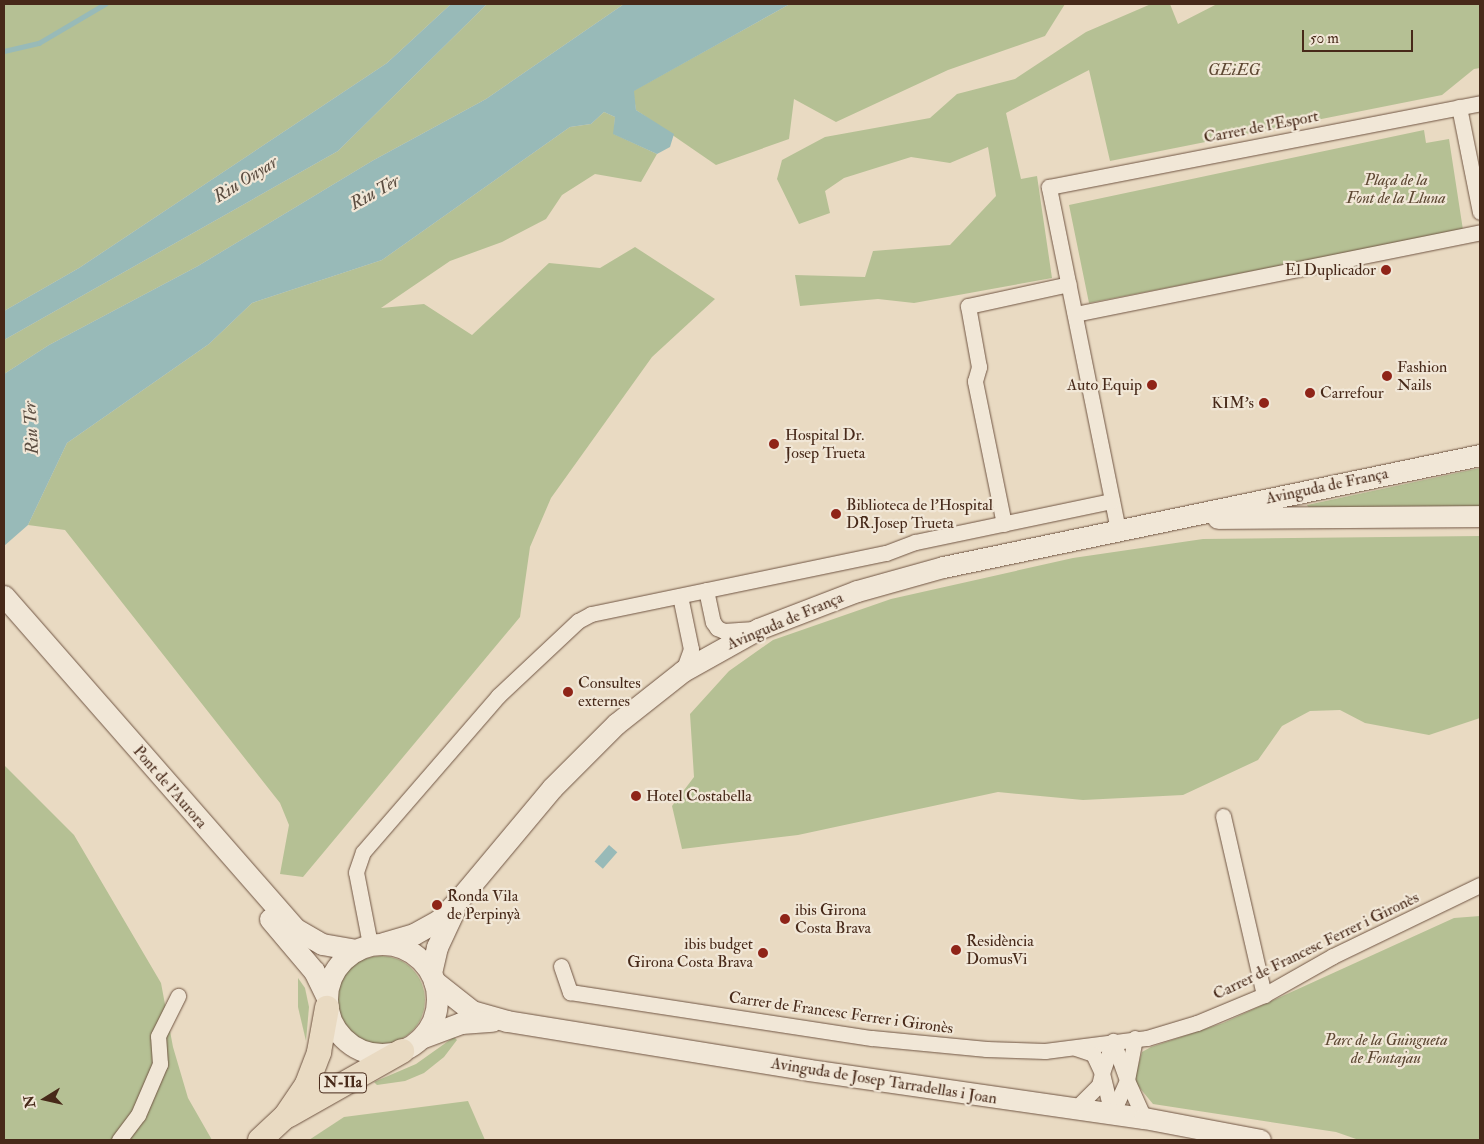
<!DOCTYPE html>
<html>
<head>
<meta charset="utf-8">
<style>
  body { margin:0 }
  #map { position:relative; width:1484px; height:1144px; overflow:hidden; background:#e9dac2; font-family:"IM FELL Double Pica",serif }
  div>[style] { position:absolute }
  .green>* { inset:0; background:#b5c094 }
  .round { border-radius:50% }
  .water>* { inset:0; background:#98bab8; transform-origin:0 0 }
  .stream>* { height:4.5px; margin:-2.25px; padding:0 2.25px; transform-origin:2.25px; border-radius:2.25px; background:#98bab8 }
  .roads { filter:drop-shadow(0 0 1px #705543) drop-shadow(0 0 1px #705543) }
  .street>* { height:15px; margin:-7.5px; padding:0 7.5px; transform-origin:7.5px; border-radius:7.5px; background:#f1e7d7 }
  .secondary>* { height:21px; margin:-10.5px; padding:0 10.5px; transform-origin:10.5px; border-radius:10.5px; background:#f1e7d7 }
  .secondary>.ring { margin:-10.5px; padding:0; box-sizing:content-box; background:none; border:21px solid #f1e7d7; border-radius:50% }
  .primary>* { height:24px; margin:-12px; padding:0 12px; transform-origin:12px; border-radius:12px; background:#e9dac2 }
  .dots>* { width:14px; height:14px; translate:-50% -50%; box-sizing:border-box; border:2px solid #f1e7d7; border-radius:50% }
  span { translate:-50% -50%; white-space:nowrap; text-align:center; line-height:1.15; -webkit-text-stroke:4.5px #f1e7d7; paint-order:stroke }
  .shield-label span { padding:1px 4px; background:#f1e7d7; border:1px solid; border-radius:4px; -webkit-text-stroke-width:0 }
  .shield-label { font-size:15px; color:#472919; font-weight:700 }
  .park-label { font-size:16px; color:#5d4732; font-style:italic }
  .street-label { font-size:16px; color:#472919 }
  .poi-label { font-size:16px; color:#472919 }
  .right { translate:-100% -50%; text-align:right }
  .left { translate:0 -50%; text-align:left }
  .water-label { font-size:18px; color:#5b4d41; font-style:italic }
  .frame { position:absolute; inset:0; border:5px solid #472919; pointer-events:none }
  .north { position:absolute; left:20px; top:1074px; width:50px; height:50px; -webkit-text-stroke:4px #f1e7d7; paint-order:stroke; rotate:260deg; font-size:14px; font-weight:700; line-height:20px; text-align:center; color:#472919 }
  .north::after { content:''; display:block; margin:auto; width:18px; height:22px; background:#472919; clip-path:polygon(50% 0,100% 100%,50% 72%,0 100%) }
  .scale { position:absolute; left:1302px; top:30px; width:111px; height:22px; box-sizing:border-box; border:2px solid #472919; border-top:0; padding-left:6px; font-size:15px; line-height:18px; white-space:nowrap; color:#472919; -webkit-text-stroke:4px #f1e7d7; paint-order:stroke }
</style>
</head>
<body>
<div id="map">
  <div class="green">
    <div style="clip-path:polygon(4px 4px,451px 4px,387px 63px,79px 268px,4px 311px)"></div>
    <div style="clip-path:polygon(487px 4px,624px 4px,486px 99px,372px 161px,198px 266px,49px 345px,4px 374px,4px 340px,338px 151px)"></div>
    <div style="clip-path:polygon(790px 4px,1065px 4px,1045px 36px,948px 70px,836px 122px,794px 99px,789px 139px,716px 165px,636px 110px,633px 91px)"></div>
    <div style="clip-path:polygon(1151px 4px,1170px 4px,1178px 24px,1217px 4px,1480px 4px,1480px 68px,1474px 69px,1442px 95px,1110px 161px,1089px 70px,1006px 113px,1021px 179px,1037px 176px,1052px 278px,914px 303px,878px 299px,800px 306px,795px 275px,865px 277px,873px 251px,950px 245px,996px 196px,988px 147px,950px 163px,911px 157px,844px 178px,825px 191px,830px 213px,799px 224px,777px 179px,782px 160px,825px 137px,930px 118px,957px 94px,1015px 79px,1086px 32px)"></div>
    <div style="clip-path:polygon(604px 112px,615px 117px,614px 134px,657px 154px,641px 182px,595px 174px,562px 195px,546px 219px,502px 242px,450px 261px,381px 308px,424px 304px,472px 335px,549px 263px,600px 268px,635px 247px,715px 299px,652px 357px,551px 498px,530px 547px,520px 617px,303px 877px,280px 874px,289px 825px,280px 803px,65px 530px,28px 525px,67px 443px,209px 344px,252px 303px,382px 260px,570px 127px,591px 124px)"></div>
    <div style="clip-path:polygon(1424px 130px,1426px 143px,1449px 139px,1463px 230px,1089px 303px,1069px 205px)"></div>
    <div style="clip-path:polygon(1480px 468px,1480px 510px,1309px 508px,1307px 505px)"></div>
    <div style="clip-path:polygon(1480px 536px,1480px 718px,1429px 735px,1365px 723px,1340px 710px,1310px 711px,1282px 726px,1258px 760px,1183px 795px,1083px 800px,998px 792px,798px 835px,682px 849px,672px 806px,694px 777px,690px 714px,729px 671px,773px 640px,891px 599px,1073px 558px,1203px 539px)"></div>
    <div style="clip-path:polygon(4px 765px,74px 835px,161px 983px,173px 1047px,188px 1098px,212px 1140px,4px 1140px)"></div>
    <div style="clip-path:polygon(1480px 916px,1480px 1140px,1359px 1140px,1336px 1132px,1153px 1104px,1134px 1081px,1142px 1052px,1151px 1047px,1223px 1023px,1454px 918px)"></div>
    <div class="round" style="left:337px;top:956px;width:88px;height:88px"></div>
    <div style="clip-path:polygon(298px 978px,305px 988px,309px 1007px,306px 1041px,298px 1007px)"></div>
    <div style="clip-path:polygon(454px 1037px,457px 1040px,444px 1057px,424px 1073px,405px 1081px,377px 1085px,374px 1082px,416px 1064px)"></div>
    <div style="clip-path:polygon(468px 1101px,485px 1140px,309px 1140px,344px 1117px)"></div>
  </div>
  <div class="water">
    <div style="clip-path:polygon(451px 4px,487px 4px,338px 151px,4px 340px,4px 311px,79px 268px,387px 63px)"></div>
    <div style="clip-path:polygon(624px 4px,790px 4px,634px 91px,636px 110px,674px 134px,670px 147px,657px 154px,613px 134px,615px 117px,604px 112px,591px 124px,570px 127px,382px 260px,252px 303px,209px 344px,67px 443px,28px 525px,4px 546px,4px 374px,49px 345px,198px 266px,372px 161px,486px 99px)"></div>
    <div style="left:609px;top:845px;width:11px;height:22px;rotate:41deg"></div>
  </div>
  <div class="stream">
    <div style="left:4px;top:51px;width:36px;rotate:-13deg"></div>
    <div style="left:39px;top:43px;width:77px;rotate:-30.6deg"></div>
  </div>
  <div class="roads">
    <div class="street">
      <div style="left:1459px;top:107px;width:107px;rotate:78.7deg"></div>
      <div style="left:1075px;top:314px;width:413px;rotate:-11.4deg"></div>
      <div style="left:1004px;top:524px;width:146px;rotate:-101.5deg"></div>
      <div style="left:975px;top:381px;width:15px;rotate:-74deg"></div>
      <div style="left:979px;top:367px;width:62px;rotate:-100.2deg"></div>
      <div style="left:968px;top:306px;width:103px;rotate:-12.3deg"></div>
      <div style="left:1118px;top:530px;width:350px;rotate:-101.4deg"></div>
      <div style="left:1049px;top:187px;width:439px;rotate:-11deg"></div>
      <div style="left:706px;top:590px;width:33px;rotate:78deg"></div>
      <div style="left:713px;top:622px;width:7px;rotate:56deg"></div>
      <div style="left:717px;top:628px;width:8px;rotate:23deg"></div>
      <div style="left:724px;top:631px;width:30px;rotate:-4deg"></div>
      <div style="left:680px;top:596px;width:54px;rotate:78.3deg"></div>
      <div style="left:691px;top:649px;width:23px;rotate:110deg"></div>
      <div style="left:1223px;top:816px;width:184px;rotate:77.1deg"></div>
      <div style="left:370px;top:944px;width:73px;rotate:-101deg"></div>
      <div style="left:356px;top:872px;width:21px;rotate:-71deg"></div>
      <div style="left:363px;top:852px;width:206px;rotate:-49.1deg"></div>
      <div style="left:498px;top:696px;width:110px;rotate:-43.2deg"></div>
      <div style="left:578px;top:621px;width:15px;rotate:-28deg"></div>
      <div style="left:591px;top:614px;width:301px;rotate:-11.7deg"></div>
      <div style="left:886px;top:553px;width:31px;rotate:-21deg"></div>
      <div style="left:915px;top:542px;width:201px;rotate:-11.8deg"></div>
      <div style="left:561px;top:966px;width:28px;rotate:71deg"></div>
      <div style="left:570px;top:992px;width:305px;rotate:8.7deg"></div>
      <div style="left:872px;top:1038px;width:115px;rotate:5.5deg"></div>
      <div style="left:986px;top:1049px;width:59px;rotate:1.9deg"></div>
      <div style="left:1045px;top:1051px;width:103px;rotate:-7.3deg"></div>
      <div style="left:1147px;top:1038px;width:52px;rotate:-16.7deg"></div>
      <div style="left:1197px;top:1023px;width:73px;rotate:-22.7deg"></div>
      <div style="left:1264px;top:995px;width:79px;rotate:-29.5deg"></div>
      <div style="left:1333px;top:956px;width:163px;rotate:-25.8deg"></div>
      <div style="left:1135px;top:1038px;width:43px;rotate:100.8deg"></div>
      <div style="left:1127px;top:1080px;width:42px;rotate:65.9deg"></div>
      <div style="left:1075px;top:1109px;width:34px;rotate:-45deg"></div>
      <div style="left:1099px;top:1085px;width:12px;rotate:-76deg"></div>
      <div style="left:1102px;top:1073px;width:21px;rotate:-115deg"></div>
      <div style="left:1093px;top:1054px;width:18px;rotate:-161deg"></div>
      <div style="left:1112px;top:1114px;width:37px;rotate:-66deg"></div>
      <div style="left:1127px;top:1080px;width:41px;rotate:-109.7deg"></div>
      <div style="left:1112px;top:1114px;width:42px;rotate:-103.7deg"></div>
      <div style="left:1102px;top:1073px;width:34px;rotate:-71deg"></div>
      <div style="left:119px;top:1140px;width:31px;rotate:-53deg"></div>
      <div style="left:138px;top:1115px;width:56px;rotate:-66.7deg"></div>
      <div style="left:160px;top:1064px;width:28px;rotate:-94deg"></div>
      <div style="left:158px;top:1036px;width:45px;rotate:-63.4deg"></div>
    </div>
    <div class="secondary">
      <div style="left:1218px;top:518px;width:262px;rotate:-0.4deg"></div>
      <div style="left:4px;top:596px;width:443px;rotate:48.8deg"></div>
      <div style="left:296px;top:929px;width:30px;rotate:30deg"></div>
      <div style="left:322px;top:944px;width:35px;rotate:10deg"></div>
      <div style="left:270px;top:919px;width:68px;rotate:49.8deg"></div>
      <div style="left:314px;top:971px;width:28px;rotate:64deg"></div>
      <div style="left:383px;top:943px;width:32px;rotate:-16deg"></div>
      <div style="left:414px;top:934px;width:29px;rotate:-29deg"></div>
      <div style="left:439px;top:920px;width:32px;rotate:-46deg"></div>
      <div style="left:461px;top:897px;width:142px;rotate:-50.1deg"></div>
      <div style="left:552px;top:788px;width:91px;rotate:-45deg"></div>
      <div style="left:616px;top:724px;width:85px;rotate:-38.3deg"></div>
      <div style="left:683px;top:671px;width:86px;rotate:-29.2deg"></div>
      <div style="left:758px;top:629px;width:106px;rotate:-21deg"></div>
      <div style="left:857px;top:591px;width:89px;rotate:-15.6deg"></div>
      <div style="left:943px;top:567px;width:549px;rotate:-11.78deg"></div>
      <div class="ring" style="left:327px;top:944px;width:89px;height:89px"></div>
      <div style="left:431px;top:973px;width:27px;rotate:-77deg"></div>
      <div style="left:437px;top:947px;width:40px;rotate:-65deg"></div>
      <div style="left:434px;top:981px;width:48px;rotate:38.3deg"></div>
      <div style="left:472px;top:1011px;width:36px;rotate:16deg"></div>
      <div style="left:507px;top:1021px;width:306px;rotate:9.2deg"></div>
      <div style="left:809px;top:1070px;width:338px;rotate:8.2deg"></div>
      <div style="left:1144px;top:1118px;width:118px;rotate:10.7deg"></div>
      <div style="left:421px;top:1038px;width:43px;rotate:-20.6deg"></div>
      <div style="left:461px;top:1023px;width:31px;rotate:-4deg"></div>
    </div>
    <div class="primary">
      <div style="left:289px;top:1115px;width:130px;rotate:-29.5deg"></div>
      <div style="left:260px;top:1140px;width:34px;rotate:-43deg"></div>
      <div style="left:285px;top:1117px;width:40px;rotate:-56deg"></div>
      <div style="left:307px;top:1084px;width:34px;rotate:-69deg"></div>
      <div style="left:319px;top:1052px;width:45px;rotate:-79.7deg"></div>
    </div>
  </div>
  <div class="dots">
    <div style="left:1386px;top:270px;background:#8f2418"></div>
    <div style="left:1387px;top:376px;background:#8f2418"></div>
    <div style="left:1152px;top:385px;background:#8f2418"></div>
    <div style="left:1310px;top:393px;background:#8f2418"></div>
    <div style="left:1264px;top:403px;background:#8f2418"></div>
    <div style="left:774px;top:444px;background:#8f2418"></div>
    <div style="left:836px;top:514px;background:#8f2418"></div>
    <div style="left:568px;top:692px;background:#8f2418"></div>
    <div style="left:636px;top:796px;background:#8f2418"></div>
    <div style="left:437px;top:905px;background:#8f2418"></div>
    <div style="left:785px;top:919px;background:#8f2418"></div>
    <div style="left:956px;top:950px;background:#8f2418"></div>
    <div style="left:763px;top:953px;background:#8f2418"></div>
  </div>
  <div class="shield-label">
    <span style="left:343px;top:1083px">N-IIa</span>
  </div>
  <div class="park-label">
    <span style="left:1234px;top:70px">GEiEG</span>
    <span style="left:1396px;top:189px">Plaça de la<br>Font de la Lluna</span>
    <span style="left:1386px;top:1049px">Parc de la Guingueta<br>de Fontajau</span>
  </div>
  <div class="street-label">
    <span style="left:1261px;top:127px;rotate:-11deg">Carrer de l'Esport</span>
    <span style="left:1327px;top:486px;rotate:-12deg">Avinguda de França</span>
    <span style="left:785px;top:621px;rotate:-23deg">Avinguda de França</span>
    <span style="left:170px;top:787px;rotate:49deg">Pont de l'Aurora</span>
    <span style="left:1316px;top:946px;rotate:-26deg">Carrer de Francesc Ferrer i Gironès</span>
    <span style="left:841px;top:1013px;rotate:8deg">Carrer de Francesc Ferrer i Gironès</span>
    <span style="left:884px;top:1081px;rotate:9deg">Avinguda de Josep Tarradellas i Joan</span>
  </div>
  <div class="poi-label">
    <span class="right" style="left:1376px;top:270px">El Duplicador</span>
    <span class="left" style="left:1397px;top:376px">Fashion<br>Nails</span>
    <span class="right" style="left:1142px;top:385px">Auto Equip</span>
    <span class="left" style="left:1320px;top:393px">Carrefour</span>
    <span class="right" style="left:1254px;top:403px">KIM's</span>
    <span class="left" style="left:785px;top:444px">Hospital Dr.<br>Josep Trueta</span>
    <span class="left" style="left:846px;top:514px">Biblioteca de l'Hospital<br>DR.Josep Trueta</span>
    <span class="left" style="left:578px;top:692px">Consultes<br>externes</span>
    <span class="left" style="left:646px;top:796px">Hotel Costabella</span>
    <span class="left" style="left:447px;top:905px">Ronda Vila<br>de Perpinyà</span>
    <span class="left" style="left:795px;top:919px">ibis Girona<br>Costa Brava</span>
    <span class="left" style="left:966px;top:950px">Residència<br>DomusVi</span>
    <span class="right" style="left:753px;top:953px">ibis budget<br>Girona Costa Brava</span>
  </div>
  <div class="water-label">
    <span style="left:246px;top:180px;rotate:-32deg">Riu Onyar</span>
    <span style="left:375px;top:193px;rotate:-29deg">Riu Ter</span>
    <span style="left:32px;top:428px;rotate:-93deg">Riu Ter</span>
  </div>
  <div class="frame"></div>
  <div class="north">N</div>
  <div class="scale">50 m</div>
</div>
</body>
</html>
